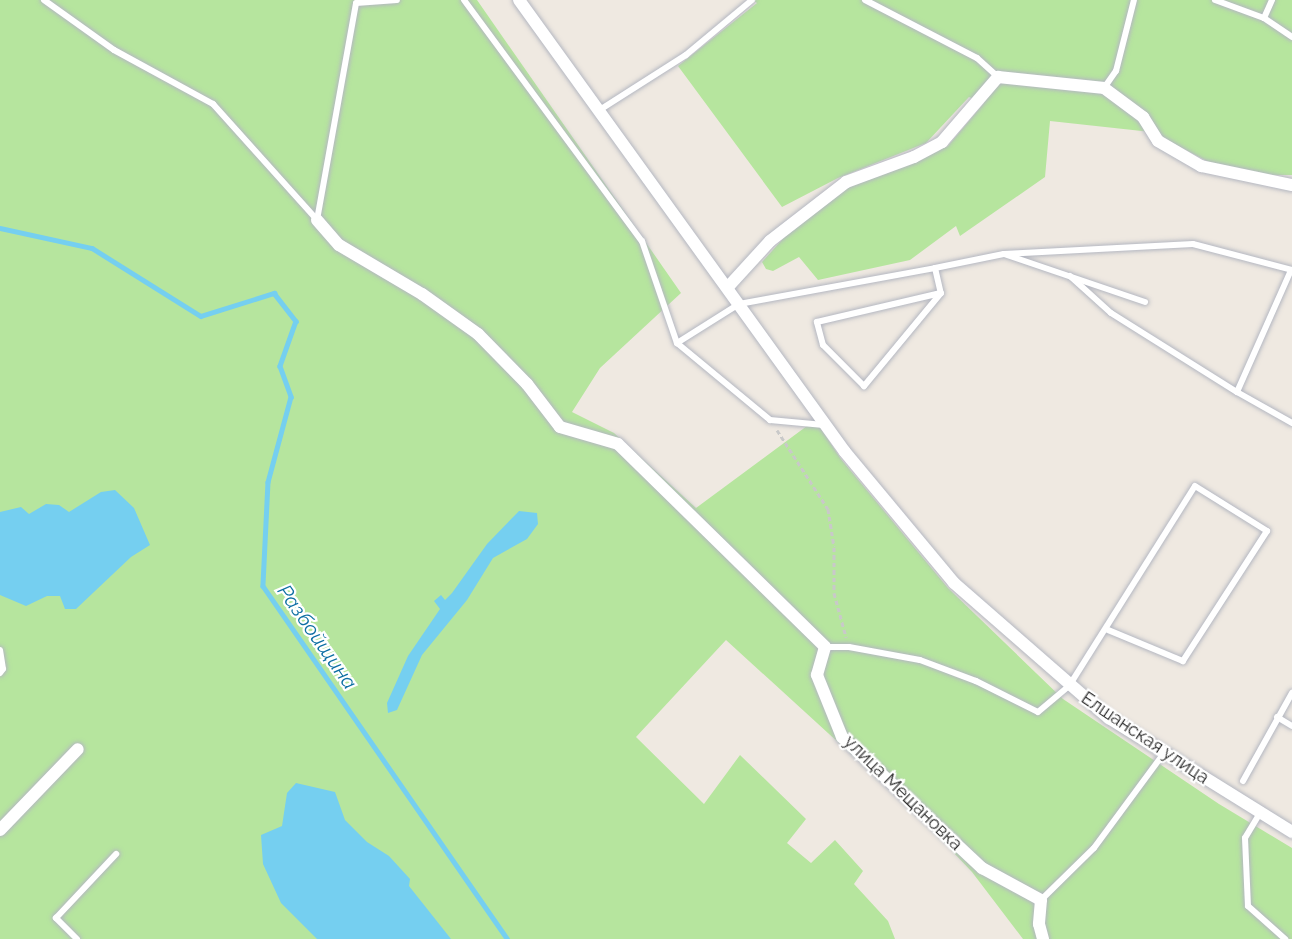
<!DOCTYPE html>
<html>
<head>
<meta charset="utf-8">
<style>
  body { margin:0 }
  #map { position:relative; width:1292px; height:939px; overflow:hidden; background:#efe9e1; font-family:Raleway,sans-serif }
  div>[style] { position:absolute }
  .green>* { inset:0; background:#b6e59e }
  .water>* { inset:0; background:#75cff0 }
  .stream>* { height:4.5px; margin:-2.25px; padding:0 2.25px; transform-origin:2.25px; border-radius:2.25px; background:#75cff0 }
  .path>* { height:3px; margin-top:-1.5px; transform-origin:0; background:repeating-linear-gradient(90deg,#c9c9c9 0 4.5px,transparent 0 7.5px) }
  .roads { filter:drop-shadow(0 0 2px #b4b7c1) drop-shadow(0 0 2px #b4b7c1) }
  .lane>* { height:6px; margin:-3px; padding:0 3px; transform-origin:3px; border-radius:3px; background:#fff }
  .street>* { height:12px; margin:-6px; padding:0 6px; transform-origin:6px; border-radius:6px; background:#fff }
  span { translate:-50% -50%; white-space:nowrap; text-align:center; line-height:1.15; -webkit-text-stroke:4.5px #fff; paint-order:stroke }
  .street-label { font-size:18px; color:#2e2e2e }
  .water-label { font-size:20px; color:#0d6fa3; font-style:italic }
</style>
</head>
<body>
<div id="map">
  <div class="green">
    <div style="clip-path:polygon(0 0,477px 0,681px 293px,600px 368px,572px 412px,614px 433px,696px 508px,815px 420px,841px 459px,948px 588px,1063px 699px,1219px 804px,1292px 848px,1292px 939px,1023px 939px,972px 872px,920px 817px,726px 640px,636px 737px,704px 804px,740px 755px,806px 819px,787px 843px,811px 863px,835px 840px,863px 871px,854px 884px,888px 921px,895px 939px,0 939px)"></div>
    <div style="clip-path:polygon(752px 0,1292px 0,1292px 175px,1234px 175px,1151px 132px,1050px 121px,1045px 177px,960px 236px,956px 226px,910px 260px,818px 280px,799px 257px,773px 271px,766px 269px,762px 262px,790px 231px,848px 188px,948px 146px,984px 103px,969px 97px,926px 143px,838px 178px,782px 207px,678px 66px,757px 3px)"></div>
  </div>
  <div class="water">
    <div style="clip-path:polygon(115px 490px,134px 508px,150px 545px,131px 557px,76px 609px,65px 609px,60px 596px,47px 596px,26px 606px,0 595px,0 512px,21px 507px,29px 514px,46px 504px,59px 505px,69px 512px,101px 492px)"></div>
    <div style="clip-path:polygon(519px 511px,537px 513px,538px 524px,527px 539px,493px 558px,467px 600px,422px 655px,397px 710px,388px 713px,387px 703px,408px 656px,440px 609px,434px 601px,441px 595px,445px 600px,452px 593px,487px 544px)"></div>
    <div style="clip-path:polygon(296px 783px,335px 792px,345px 820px,367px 842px,389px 856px,410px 879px,409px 886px,451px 939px,317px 939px,281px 903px,263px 864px,261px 835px,282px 826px,287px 793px)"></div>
  </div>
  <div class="stream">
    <div style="left:0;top:228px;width:94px;rotate:12.3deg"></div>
    <div style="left:92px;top:248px;width:128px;rotate:32deg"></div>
    <div style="left:201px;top:316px;width:77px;rotate:-17.5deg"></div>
    <div style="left:274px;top:293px;width:36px;rotate:52deg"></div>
    <div style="left:296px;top:321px;width:48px;rotate:109.6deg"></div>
    <div style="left:280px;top:366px;width:33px;rotate:70deg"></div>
    <div style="left:291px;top:397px;width:88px;rotate:105.1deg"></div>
    <div style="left:268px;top:482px;width:104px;rotate:92.8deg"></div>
    <div style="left:263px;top:586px;width:429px;rotate:55.3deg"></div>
  </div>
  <div class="path">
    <div style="left:777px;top:430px;width:94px;rotate:57.2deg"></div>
    <div style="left:828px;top:509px;width:38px;rotate:81deg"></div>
    <div style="left:834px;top:547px;width:46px;rotate:90deg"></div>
    <div style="left:834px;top:593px;width:46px;rotate:74.7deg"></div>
  </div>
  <div class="roads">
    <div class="lane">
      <div style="left:44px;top:0;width:86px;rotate:35.5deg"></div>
      <div style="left:114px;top:50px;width:113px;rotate:28.6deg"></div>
      <div style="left:213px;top:104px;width:156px;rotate:48.1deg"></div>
      <div style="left:464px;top:0;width:300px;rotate:53.6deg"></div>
      <div style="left:642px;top:241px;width:108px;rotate:71.1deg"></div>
      <div style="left:677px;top:343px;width:121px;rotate:39.6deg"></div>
      <div style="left:770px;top:420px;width:54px;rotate:5.3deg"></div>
      <div style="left:865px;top:0;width:126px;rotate:27.4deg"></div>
      <div style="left:977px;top:58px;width:28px;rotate:42deg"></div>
      <div style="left:1215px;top:0;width:52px;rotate:20.2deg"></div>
      <div style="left:1264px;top:18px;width:34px;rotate:34deg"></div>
      <div style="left:1264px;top:18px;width:20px;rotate:-66deg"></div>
      <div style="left:1104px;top:88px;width:21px;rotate:-55deg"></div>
      <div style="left:1116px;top:71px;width:73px;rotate:-75.8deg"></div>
      <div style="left:598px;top:111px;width:104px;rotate:-32.5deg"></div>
      <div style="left:686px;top:55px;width:86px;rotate:-39.8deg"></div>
      <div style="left:317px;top:220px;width:220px;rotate:-79.8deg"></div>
      <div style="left:356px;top:3px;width:41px;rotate:-4.2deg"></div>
      <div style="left:1004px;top:254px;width:189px;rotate:-3deg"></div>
      <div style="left:1193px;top:244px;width:102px;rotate:14.7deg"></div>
      <div style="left:935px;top:268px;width:70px;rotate:-11.5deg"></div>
      <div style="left:1004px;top:254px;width:149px;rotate:18.8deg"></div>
      <div style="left:1070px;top:276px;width:55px;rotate:42.1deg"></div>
      <div style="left:1111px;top:313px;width:149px;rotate:32.1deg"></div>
      <div style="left:1237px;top:392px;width:133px;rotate:-66.1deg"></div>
      <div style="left:677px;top:343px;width:73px;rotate:-32.2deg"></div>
      <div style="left:739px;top:304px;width:199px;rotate:-10.4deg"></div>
      <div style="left:935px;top:268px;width:26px;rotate:77deg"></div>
      <div style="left:941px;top:293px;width:121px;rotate:129.6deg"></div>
      <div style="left:864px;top:386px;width:58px;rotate:-135deg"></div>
      <div style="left:823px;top:345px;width:24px;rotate:-105deg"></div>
      <div style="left:817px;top:322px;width:127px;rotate:-13.2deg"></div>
      <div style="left:1237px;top:392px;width:63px;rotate:29.4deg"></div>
      <div style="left:825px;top:647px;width:24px"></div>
      <div style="left:849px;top:647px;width:72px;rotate:10.4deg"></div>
      <div style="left:920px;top:660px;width:60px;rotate:20.6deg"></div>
      <div style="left:976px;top:681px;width:69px;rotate:26.6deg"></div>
      <div style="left:1038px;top:712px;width:40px;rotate:-40deg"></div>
      <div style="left:1069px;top:686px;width:236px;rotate:-57.8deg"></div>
      <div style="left:1195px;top:486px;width:85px;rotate:32deg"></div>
      <div style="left:1267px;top:531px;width:155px;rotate:122.9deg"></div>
      <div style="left:1183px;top:661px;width:81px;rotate:-157.5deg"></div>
      <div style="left:0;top:650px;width:19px;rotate:81deg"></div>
      <div style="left:3px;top:669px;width:5px;rotate:127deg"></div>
      <div style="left:1277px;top:717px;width:17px;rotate:31deg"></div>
      <div style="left:1243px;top:781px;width:101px;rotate:-60.9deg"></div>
      <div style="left:1260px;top:813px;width:29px;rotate:121deg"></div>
      <div style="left:1245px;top:838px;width:68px;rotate:87.5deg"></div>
      <div style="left:1248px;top:906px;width:50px;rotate:41.7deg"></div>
      <div style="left:1041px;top:900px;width:74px;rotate:-44.5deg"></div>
      <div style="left:1094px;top:848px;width:118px;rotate:-53.6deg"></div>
      <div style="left:77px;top:939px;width:30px;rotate:-135deg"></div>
      <div style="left:56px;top:918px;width:88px;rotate:-46.8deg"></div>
    </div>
    <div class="street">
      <div style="left:519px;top:0;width:557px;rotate:54.2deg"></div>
      <div style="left:845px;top:452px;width:170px;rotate:50.2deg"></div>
      <div style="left:954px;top:583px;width:206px;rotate:41.1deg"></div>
      <div style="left:1109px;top:718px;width:216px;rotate:31.9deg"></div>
      <div style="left:317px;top:220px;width:33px;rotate:49deg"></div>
      <div style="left:339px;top:245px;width:96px;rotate:30.6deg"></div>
      <div style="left:422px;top:294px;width:69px;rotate:35.5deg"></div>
      <div style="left:478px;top:334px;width:70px;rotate:45.6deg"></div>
      <div style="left:527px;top:384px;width:54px;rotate:52.5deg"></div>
      <div style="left:560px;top:427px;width:60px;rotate:16.3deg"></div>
      <div style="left:618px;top:444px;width:290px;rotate:44.4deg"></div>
      <div style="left:825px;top:647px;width:29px;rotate:106deg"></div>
      <div style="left:817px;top:675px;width:67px;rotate:68deg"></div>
      <div style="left:842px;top:737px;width:192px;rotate:43.1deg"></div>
      <div style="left:982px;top:868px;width:67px;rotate:28.5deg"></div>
      <div style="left:1041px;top:900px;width:24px;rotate:95deg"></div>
      <div style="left:1039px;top:924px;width:16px;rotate:75deg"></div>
      <div style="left:728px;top:287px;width:62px;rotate:-47.6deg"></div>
      <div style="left:770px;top:241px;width:96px;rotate:-37.8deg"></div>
      <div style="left:846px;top:182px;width:72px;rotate:-20.2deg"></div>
      <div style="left:914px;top:157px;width:32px;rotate:-28deg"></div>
      <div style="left:942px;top:142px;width:86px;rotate:-49.3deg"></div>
      <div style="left:998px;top:77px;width:107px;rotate:5.9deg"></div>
      <div style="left:1104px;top:88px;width:49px;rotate:36.6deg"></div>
      <div style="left:1143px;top:117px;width:28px;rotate:58deg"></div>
      <div style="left:1158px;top:141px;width:50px;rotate:30.2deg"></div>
      <div style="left:1201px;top:166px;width:93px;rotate:11.8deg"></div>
      <div style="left:0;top:830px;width:112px;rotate:-46.1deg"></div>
    </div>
  </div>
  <div class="street-label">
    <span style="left:1145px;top:738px;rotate:34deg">Елшанская улица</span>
    <span style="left:903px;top:793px;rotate:44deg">улица Мещановка</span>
  </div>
  <div class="water-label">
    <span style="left:317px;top:637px;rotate:55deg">Разбойщина</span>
  </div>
</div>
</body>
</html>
